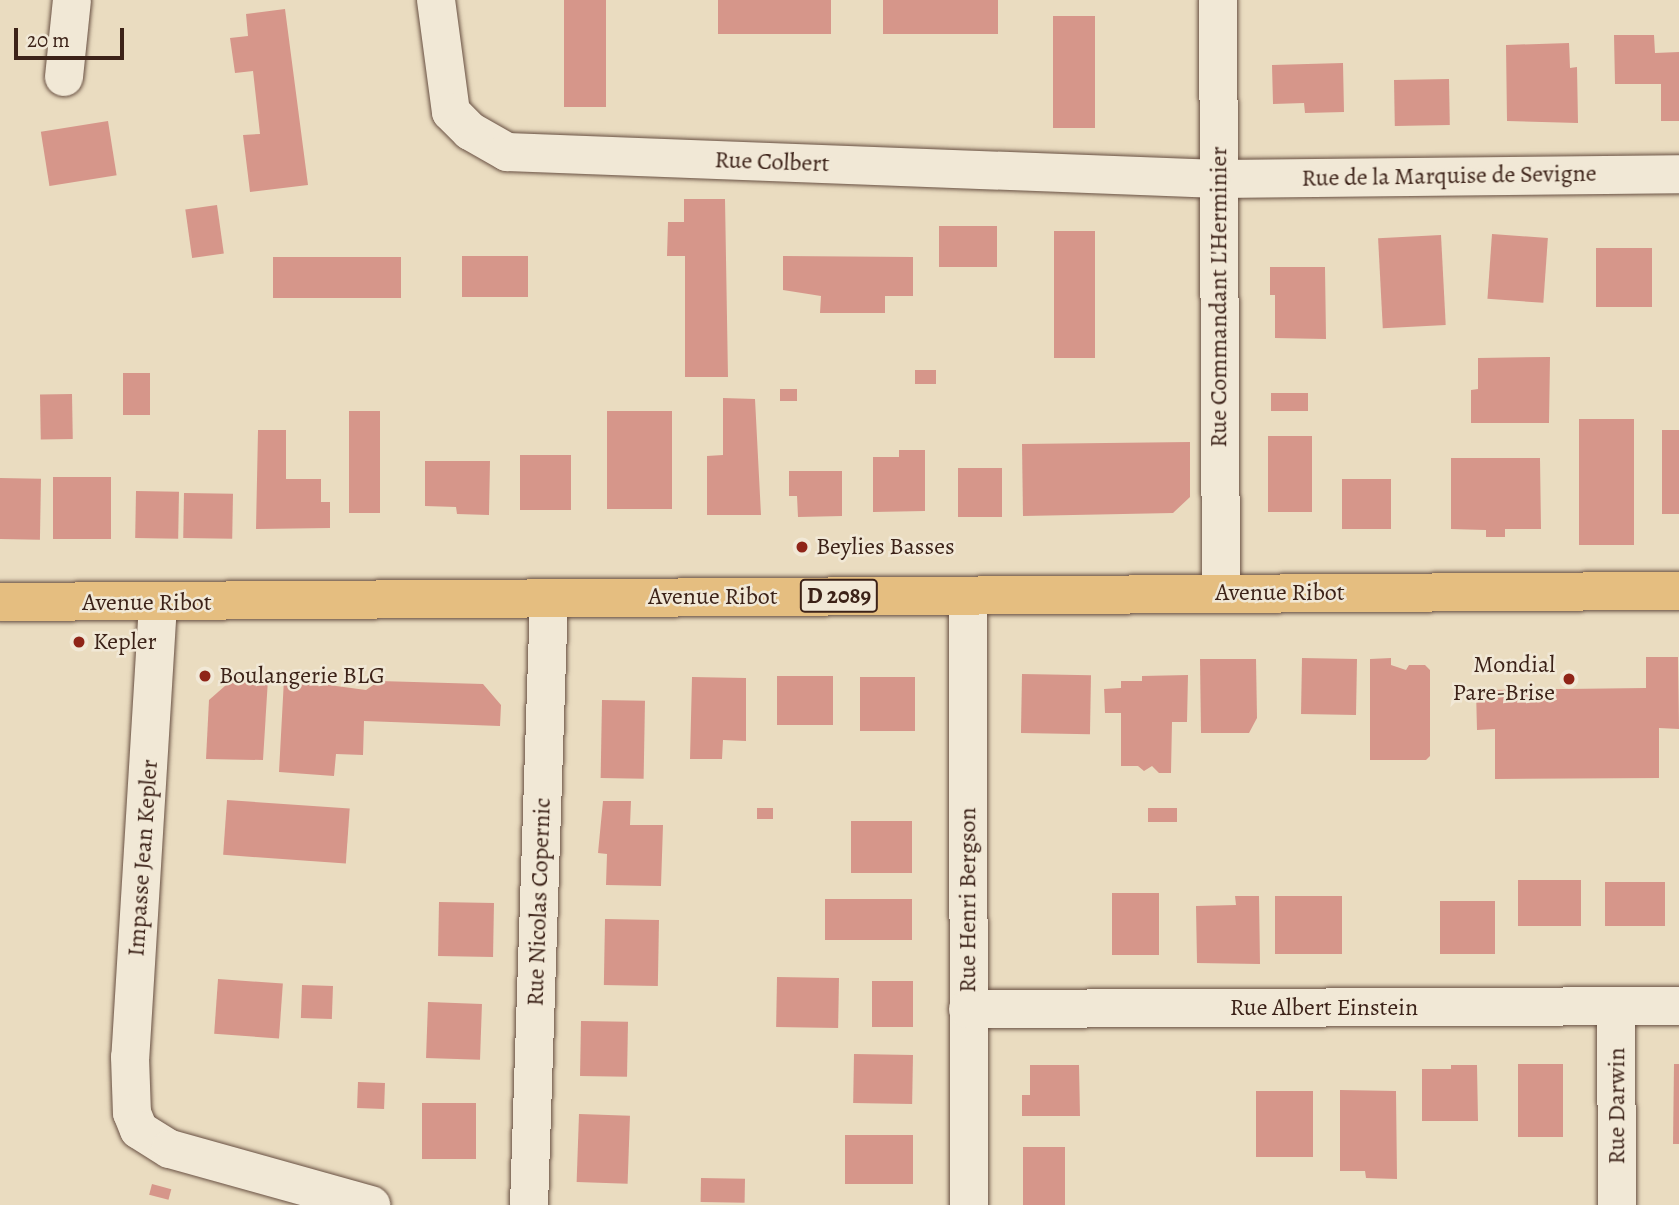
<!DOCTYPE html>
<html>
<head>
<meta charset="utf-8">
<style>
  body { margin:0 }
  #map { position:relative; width:1679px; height:1205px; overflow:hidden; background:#eadcc0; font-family:Alegreya,serif }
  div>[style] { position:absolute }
  .building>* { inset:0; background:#d6968a; transform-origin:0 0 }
  .roads { filter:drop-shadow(0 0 2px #685042) drop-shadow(0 0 2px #685042) }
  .minor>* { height:38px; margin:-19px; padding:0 19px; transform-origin:19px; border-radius:19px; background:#f1e8d6 }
  .major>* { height:38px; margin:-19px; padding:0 19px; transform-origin:19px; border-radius:19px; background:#e5be80 }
  .dots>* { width:19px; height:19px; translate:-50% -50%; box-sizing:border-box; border:4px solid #f1e8d6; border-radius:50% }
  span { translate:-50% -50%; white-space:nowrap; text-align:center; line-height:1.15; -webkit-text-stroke:5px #f1e8d6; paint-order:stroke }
  .shield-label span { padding:2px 5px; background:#f1e8d6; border:2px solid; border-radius:5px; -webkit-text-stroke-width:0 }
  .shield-label { font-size:23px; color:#3c2218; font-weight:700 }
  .street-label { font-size:24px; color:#3c2218 }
  .poi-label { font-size:24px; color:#3c2218 }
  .left { translate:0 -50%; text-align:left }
  .right { translate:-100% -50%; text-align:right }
  .scale { position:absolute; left:14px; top:28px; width:110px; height:32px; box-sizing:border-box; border:4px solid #3c2218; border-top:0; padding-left:9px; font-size:21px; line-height:24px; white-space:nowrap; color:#3c2218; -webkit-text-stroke:5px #f1e8d6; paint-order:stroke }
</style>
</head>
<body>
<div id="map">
  <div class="building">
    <div style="left:564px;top:0;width:42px;height:107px"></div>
    <div style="left:718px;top:0;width:113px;height:34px"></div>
    <div style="left:883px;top:0;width:115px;height:34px"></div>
    <div style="clip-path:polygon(285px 9px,308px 185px,250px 192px,243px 135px,260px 134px,253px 71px,235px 73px,230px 38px,248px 36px,246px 14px)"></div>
    <div style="left:1095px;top:16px;width:112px;height:42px;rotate:90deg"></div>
    <div style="clip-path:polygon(1614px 35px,1654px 35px,1655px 53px,1679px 52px,1679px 121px,1661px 121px,1661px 84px,1615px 84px)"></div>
    <div style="clip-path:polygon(1569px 43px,1570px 68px,1577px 67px,1578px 123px,1507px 121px,1506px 45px)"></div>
    <div style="clip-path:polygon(1343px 63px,1344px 112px,1305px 113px,1304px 103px,1273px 104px,1272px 65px)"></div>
    <div style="left:1449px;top:79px;width:46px;height:55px;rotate:89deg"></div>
    <div style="left:108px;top:121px;width:55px;height:68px;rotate:81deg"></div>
    <div style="clip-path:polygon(684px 199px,725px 199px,728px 377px,685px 377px,685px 256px,667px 256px,668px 222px,684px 222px)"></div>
    <div style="left:217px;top:205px;width:49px;height:32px;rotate:82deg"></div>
    <div style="left:939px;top:226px;width:58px;height:41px"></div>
    <div style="left:1054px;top:231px;width:41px;height:127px"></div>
    <div style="left:1492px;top:234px;width:56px;height:65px;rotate:4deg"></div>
    <div style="left:1441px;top:235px;width:90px;height:63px;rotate:87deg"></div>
    <div style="left:1596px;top:248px;width:56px;height:59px"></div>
    <div style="left:462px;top:256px;width:66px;height:41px"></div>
    <div style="clip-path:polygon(783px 256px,913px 257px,913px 296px,885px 296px,885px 313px,820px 313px,821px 296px,783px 290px)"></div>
    <div style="left:273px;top:257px;width:128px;height:41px"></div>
    <div style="clip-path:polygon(1270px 267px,1325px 267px,1326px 339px,1275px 338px,1275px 295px,1270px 295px)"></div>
    <div style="clip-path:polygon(1550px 357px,1549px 423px,1471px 423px,1471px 390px,1478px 389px,1478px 358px)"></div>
    <div style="left:915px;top:370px;width:21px;height:14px"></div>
    <div style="left:123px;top:373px;width:27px;height:42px"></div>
    <div style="left:780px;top:389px;width:17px;height:12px"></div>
    <div style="left:1271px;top:393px;width:37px;height:18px"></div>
    <div style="left:72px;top:394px;width:45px;height:32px;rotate:89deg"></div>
    <div style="clip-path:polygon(723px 398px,755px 399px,761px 515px,707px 515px,707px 456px,723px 455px)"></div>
    <div style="left:349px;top:411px;width:31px;height:102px"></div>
    <div style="left:607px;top:411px;width:65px;height:98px"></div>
    <div style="left:1579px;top:419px;width:55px;height:126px"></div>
    <div style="clip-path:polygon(258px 430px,286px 430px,286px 479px,321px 479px,321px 502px,330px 502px,330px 528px,256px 529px)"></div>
    <div style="left:1662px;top:430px;width:17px;height:84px"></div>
    <div style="left:1268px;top:436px;width:44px;height:76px"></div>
    <div style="clip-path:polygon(1190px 442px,1190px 497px,1173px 513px,1023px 516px,1022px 444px)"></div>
    <div style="clip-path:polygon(899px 450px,925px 450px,925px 511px,873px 512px,873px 457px,899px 457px)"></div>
    <div style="left:520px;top:455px;width:51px;height:55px"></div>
    <div style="clip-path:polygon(1451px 458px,1540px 458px,1541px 529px,1505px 529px,1505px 537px,1486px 537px,1486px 530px,1451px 529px)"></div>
    <div style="clip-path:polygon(425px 461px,490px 461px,489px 515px,457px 514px,456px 507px,425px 506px)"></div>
    <div style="left:958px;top:468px;width:44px;height:49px"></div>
    <div style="clip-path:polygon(789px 471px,842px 471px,842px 516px,798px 517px,797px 496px,789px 496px)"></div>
    <div style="left:53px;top:477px;width:58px;height:62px"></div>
    <div style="left:0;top:478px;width:41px;height:61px;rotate:1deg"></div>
    <div style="left:1342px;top:479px;width:49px;height:50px"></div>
    <div style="left:136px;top:491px;width:43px;height:47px;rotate:1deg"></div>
    <div style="left:184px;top:493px;width:49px;height:45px;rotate:1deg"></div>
    <div style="clip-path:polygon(1646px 657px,1678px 657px,1679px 729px,1659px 728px,1659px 778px,1495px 779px,1495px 729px,1477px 730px,1476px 690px,1646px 688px)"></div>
    <div style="left:1302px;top:658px;width:55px;height:56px;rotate:1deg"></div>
    <div style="clip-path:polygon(1391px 658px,1391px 665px,1406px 670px,1409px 665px,1425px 665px,1430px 670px,1430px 756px,1426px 760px,1370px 760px,1370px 659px)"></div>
    <div style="clip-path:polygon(1200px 659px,1256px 659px,1257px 718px,1249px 733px,1201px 733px)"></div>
    <div style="left:1022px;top:674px;width:69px;height:59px;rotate:1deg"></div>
    <div style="clip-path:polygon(1188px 675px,1187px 722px,1172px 722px,1171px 773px,1159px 773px,1152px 766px,1144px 771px,1138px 766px,1121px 766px,1121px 713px,1105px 713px,1104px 689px,1121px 688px,1121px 681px,1142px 681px,1142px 676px)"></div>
    <div style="left:777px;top:676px;width:56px;height:49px"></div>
    <div style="clip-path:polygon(692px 677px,746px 678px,746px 741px,723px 740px,722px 759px,690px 759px)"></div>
    <div style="left:860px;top:677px;width:55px;height:54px"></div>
    <div style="clip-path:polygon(234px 678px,268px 679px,263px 760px,206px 759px,209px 700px)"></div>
    <div style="clip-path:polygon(284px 679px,366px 690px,379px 681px,483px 684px,501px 705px,500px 726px,364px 721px,363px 755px,336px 754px,334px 776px,279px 772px)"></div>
    <div style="left:602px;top:700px;width:43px;height:78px;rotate:1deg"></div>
    <div style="left:227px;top:800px;width:123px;height:55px;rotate:4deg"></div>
    <div style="clip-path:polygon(603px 801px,631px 801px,630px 825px,663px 825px,661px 886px,606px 885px,607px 854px,598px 853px)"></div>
    <div style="left:757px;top:808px;width:16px;height:11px"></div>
    <div style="left:1148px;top:808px;width:29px;height:14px"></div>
    <div style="left:851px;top:821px;width:61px;height:52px"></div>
    <div style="left:1518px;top:880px;width:63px;height:46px"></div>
    <div style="left:1665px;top:882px;width:44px;height:60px;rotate:90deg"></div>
    <div style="left:1112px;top:893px;width:47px;height:62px"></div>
    <div style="clip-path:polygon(1235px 896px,1259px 896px,1260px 964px,1197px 963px,1196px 906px,1236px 905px)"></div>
    <div style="left:1275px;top:896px;width:67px;height:58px"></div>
    <div style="left:825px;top:899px;width:87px;height:41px"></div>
    <div style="left:1495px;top:901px;width:53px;height:55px;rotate:90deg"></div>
    <div style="left:439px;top:902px;width:55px;height:54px;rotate:1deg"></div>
    <div style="left:605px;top:919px;width:54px;height:66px;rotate:1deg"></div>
    <div style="left:777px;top:977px;width:62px;height:50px;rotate:1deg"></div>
    <div style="left:218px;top:979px;width:65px;height:55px;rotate:4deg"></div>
    <div style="left:913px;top:981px;width:46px;height:41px;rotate:90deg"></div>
    <div style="left:302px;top:985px;width:31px;height:33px;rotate:2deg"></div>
    <div style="left:428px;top:1002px;width:54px;height:56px;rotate:2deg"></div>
    <div style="left:581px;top:1021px;width:47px;height:55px;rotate:1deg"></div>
    <div style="left:854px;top:1054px;width:59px;height:49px;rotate:1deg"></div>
    <div style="left:1518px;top:1064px;width:45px;height:73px"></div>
    <div style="clip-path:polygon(1674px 1064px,1679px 1064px,1679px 1144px,1673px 1144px)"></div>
    <div style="clip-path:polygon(1030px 1065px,1079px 1065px,1080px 1116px,1022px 1116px,1022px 1095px,1030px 1095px)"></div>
    <div style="clip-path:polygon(1451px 1065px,1477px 1065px,1478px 1121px,1422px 1121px,1422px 1069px,1451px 1069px)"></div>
    <div style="left:358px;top:1082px;width:27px;height:26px;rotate:2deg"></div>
    <div style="clip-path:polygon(1340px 1090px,1396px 1091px,1397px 1179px,1366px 1178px,1365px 1171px,1340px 1171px)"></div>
    <div style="left:1256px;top:1091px;width:57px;height:66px"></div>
    <div style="left:422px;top:1103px;width:54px;height:56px"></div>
    <div style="left:579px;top:1114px;width:51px;height:68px;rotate:2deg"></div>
    <div style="left:845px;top:1135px;width:68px;height:49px"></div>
    <div style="left:1065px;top:1147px;width:58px;height:42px;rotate:90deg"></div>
    <div style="left:701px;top:1178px;width:44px;height:24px;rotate:1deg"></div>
    <div style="left:152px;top:1184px;width:20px;height:11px;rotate:15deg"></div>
  </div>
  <div class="roads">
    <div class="minor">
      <div style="left:436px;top:0;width:113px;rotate:82.4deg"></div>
      <div style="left:451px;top:112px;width:27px;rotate:45deg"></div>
      <div style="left:470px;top:131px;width:43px;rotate:29.6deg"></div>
      <div style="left:507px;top:152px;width:712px;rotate:2.17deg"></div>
      <div style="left:1218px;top:179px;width:461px;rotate:-0.6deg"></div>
      <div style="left:1218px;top:0;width:594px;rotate:89.71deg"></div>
      <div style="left:64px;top:77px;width:77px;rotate:-84.1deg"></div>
      <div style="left:968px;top:596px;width:609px;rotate:89.91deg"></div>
      <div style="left:158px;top:604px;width:454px;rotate:93.5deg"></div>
      <div style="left:130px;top:1057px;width:56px;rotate:88deg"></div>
      <div style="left:132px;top:1113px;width:18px;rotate:68deg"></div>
      <div style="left:139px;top:1130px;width:36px;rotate:32deg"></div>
      <div style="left:170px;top:1149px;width:209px;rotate:15.6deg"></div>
      <div style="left:1616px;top:1007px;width:198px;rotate:89.7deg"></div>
      <div style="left:968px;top:1009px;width:711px;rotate:-0.24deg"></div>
      <div style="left:529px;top:1205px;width:607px;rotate:-88.11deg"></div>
    </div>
    <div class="major">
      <div style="left:0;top:602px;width:1679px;rotate:-0.38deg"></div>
    </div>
  </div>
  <div class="dots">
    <div style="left:802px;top:547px;background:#8f2418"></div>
    <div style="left:79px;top:642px;background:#8f2418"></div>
    <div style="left:205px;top:676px;background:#8f2418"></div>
    <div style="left:1569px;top:679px;background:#8f2418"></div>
  </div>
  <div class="shield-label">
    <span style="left:839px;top:596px">D 2089</span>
  </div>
  <div class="street-label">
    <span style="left:772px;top:162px;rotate:2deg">Rue Colbert</span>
    <span style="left:1449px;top:176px;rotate:-1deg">Rue de la Marquise de Sevigne</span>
    <span style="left:1219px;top:297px;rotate:-90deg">Rue Commandant L'Herminier</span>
    <span style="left:1280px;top:593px">Avenue Ribot</span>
    <span style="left:713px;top:597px">Avenue Ribot</span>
    <span style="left:147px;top:603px">Avenue Ribot</span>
    <span style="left:143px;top:858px;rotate:-86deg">Impasse Jean Kepler</span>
    <span style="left:968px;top:900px;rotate:-90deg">Rue Henri Bergson</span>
    <span style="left:539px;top:902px;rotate:-88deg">Rue Nicolas Copernic</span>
    <span style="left:1324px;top:1008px">Rue Albert Einstein</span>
    <span style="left:1617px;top:1106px;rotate:-90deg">Rue Darwin</span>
  </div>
  <div class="poi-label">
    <span class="left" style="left:816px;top:547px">Beylies Basses</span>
    <span class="left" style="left:93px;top:642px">Kepler</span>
    <span class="right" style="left:1555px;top:679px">Mondial<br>Pare-Brise</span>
    <span class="left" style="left:219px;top:676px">Boulangerie BLG</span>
  </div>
  <div class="scale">20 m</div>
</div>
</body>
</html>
